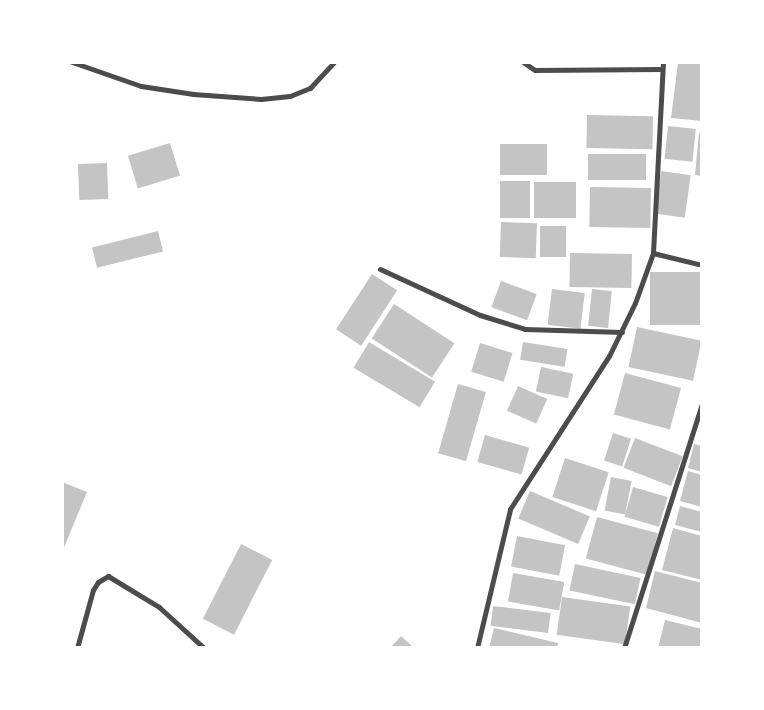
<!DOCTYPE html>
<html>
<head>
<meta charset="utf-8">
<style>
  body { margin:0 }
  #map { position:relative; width:764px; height:710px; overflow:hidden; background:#fff; font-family:"Space Grotesk",sans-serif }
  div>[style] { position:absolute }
  .building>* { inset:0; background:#c4c4c4; transform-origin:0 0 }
  .minor>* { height:5px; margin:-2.5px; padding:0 2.5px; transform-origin:2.5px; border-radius:2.5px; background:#4c4c4c }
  span { translate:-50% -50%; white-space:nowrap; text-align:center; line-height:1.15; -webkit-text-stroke:4px #fff; paint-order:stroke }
  .frame { position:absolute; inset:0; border:64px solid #fff; pointer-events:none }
</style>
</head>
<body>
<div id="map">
  <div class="building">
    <div style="clip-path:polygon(678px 62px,702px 62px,702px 121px,671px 118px)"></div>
    <div style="left:587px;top:115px;width:66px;height:33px;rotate:1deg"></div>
    <div style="left:668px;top:126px;width:28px;height:33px;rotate:6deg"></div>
    <div style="clip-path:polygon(699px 133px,702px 133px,702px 176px,695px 175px)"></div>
    <div style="left:170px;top:143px;width:34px;height:44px;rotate:73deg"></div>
    <div style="left:500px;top:144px;width:47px;height:31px"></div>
    <div style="left:588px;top:154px;width:58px;height:26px"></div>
    <div style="left:107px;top:163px;width:36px;height:29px;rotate:88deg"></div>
    <div style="left:661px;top:171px;width:30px;height:43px;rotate:8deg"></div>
    <div style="left:500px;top:181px;width:30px;height:37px"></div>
    <div style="left:534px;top:182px;width:42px;height:36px"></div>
    <div style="left:590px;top:187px;width:61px;height:40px;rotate:1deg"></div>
    <div style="left:501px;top:222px;width:36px;height:35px;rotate:2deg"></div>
    <div style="left:540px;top:226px;width:26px;height:31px"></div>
    <div style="left:158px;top:231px;width:21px;height:68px;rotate:76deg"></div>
    <div style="left:570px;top:253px;width:62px;height:34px;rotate:1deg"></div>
    <div style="left:650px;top:272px;width:52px;height:53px"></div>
    <div style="left:372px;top:274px;width:30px;height:66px;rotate:33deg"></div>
    <div style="left:501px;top:281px;width:38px;height:28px;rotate:20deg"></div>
    <div style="left:552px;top:289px;width:33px;height:36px;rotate:7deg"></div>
    <div style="left:592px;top:289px;width:20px;height:37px;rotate:6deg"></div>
    <div style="left:394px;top:304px;width:72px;height:41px;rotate:33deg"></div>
    <div style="left:637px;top:327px;width:66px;height:41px;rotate:12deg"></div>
    <div style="left:369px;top:342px;width:77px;height:30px;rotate:31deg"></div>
    <div style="left:523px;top:342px;width:45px;height:18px;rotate:9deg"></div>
    <div style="left:480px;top:343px;width:34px;height:30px;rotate:17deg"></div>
    <div style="left:541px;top:367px;width:33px;height:25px;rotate:12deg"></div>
    <div style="left:625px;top:373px;width:58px;height:43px;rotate:15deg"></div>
    <div style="left:458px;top:384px;width:29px;height:72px;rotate:16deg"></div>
    <div style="left:518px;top:386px;width:32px;height:27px;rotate:24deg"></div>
    <div style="left:613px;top:433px;width:19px;height:29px;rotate:18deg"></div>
    <div style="left:485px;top:435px;width:46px;height:28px;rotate:16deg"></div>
    <div style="left:635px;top:438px;width:51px;height:32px;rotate:21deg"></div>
    <div style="clip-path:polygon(694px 444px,702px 446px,702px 472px,688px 468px)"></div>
    <div style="left:565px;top:458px;width:46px;height:41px;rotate:18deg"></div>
    <div style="clip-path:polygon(688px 471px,702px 475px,702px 507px,680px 501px)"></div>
    <div style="left:611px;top:477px;width:21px;height:34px;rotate:11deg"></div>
    <div style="clip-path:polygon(62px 482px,87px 492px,63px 550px,62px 550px)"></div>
    <div style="left:633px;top:487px;width:36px;height:31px;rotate:16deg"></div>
    <div style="left:530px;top:491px;width:65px;height:30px;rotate:23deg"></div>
    <div style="clip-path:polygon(680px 506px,702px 512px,702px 532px,675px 525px)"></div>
    <div style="left:597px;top:517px;width:63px;height:43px;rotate:15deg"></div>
    <div style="clip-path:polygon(673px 528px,702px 536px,702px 580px,662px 570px)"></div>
    <div style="left:517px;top:536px;width:49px;height:31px;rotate:11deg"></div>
    <div style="left:241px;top:544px;width:35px;height:84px;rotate:27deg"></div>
    <div style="left:575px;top:564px;width:67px;height:27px;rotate:12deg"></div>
    <div style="clip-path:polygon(655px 571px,702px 583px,702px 623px,646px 608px)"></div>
    <div style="left:513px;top:573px;width:52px;height:29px;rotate:10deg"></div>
    <div style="left:562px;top:597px;width:69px;height:38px;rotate:8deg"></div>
    <div style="left:493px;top:606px;width:58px;height:20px;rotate:7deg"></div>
    <div style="clip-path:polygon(665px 620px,702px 629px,700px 648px,658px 648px)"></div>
    <div style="clip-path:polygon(494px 628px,558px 643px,557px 648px,489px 648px)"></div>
    <div style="clip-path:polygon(401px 636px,414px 648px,390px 648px)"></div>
  </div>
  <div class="minor">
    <div style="left:72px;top:62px;width:73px;rotate:19.2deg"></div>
    <div style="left:141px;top:86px;width:53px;rotate:8.7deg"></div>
    <div style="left:193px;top:94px;width:68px;rotate:4.2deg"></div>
    <div style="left:261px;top:99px;width:29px;rotate:-6deg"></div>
    <div style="left:290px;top:96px;width:22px;rotate:-22deg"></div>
    <div style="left:310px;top:88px;width:35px;rotate:-47deg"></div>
    <div style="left:523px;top:62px;width:14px;rotate:34deg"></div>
    <div style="left:535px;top:70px;width:127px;rotate:-0.5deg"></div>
    <div style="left:663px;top:62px;width:191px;rotate:93deg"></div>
    <div style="left:653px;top:253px;width:50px;rotate:13.8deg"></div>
    <div style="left:380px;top:269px;width:110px;rotate:24.7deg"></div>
    <div style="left:480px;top:315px;width:47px;rotate:17.3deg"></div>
    <div style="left:525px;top:329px;width:97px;rotate:1.8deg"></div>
    <div style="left:77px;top:648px;width:60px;rotate:-74.6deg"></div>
    <div style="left:93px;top:590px;width:9px;rotate:-58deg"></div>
    <div style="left:98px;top:582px;width:12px;rotate:-31deg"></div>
    <div style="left:108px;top:576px;width:60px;rotate:31.3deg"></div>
    <div style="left:159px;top:607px;width:61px;rotate:42.3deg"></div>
    <div style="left:477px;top:648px;width:143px;rotate:-76.6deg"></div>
    <div style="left:510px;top:509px;width:182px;rotate:-57.1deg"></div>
    <div style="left:609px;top:356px;width:59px;rotate:-63.9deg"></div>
    <div style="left:635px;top:303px;width:53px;rotate:-70.2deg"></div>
    <div style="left:624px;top:648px;width:256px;rotate:-72.3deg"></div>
  </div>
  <div class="frame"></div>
</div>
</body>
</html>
